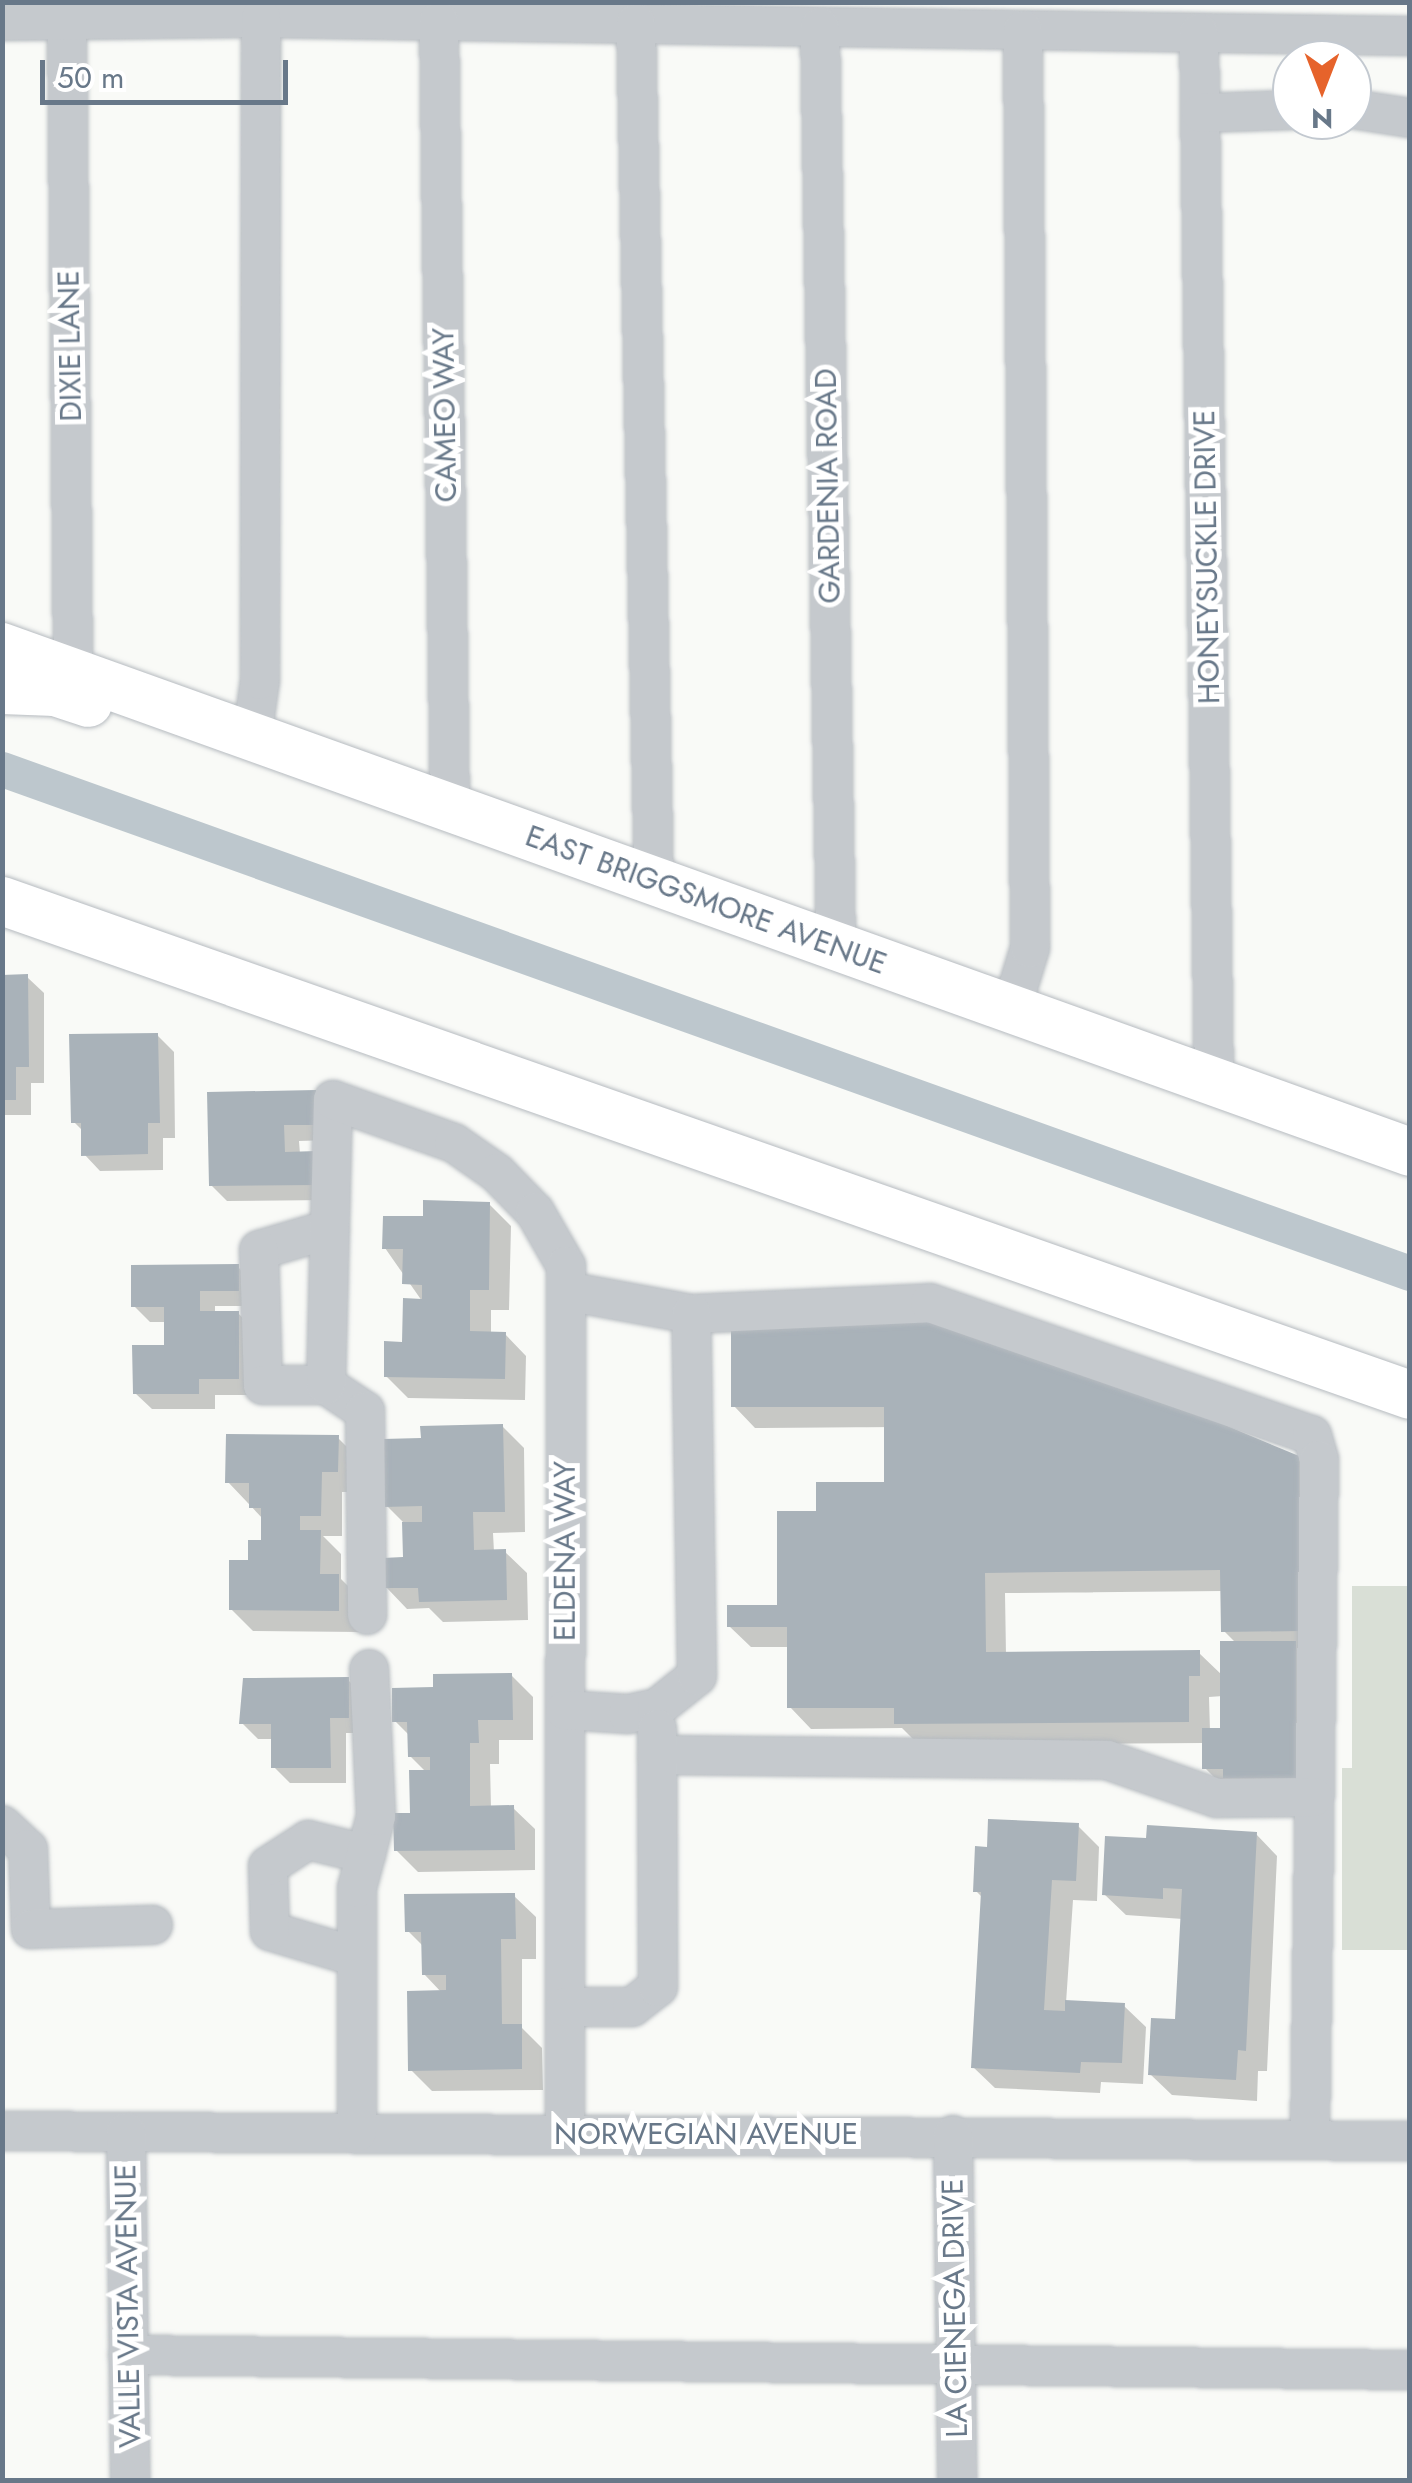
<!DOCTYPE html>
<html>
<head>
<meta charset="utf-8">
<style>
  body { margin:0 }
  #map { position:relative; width:1412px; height:2483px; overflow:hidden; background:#f9faf7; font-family:Jost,sans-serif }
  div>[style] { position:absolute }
  .green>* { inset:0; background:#d9dfd6 }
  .shadow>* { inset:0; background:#0003 }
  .canal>* { height:35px; margin:-17.5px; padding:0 17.5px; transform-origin:17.5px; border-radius:17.5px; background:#bdc7cd }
  .building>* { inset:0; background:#a9b2b9 }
  .roads { filter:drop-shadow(0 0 2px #b6bbc0) drop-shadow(0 0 2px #b6bbc0) }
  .minor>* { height:38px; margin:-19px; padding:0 19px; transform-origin:19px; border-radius:19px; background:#c5c9cd }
  .major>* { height:48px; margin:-24px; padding:0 24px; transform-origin:24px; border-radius:24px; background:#fff }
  span { translate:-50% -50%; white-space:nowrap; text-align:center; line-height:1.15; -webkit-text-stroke:10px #fff; paint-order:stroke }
  .street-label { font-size:30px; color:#687889 }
  .frame { position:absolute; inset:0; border:5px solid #687889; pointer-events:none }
  .north { position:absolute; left:1272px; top:40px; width:100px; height:100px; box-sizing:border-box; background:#fff; border:2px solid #c3c9d0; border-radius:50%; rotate:180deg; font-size:28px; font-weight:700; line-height:40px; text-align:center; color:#687889 }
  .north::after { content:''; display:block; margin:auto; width:35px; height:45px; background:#e6632b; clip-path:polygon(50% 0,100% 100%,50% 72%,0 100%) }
  .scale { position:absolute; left:40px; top:60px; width:248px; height:45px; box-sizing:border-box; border:5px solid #687889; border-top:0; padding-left:12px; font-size:30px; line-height:35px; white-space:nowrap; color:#687889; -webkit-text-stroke:8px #fff; paint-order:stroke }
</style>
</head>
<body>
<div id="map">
  <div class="green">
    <div style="clip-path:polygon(1352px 1586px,1409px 1586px,1409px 1950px,1342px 1950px,1342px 1768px,1352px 1768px)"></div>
  </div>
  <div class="shadow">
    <div style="clip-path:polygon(2px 977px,27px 977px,44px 993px,44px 1083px,31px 1083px,31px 1115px,2px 1115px)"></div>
    <div style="clip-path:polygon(157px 1035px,174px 1052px,175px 1138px,163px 1138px,163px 1170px,100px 1171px,84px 1154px,84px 1132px,74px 1122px)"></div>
    <div style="clip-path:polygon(314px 1093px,331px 1140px,299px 1141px,300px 1154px,332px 1200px,227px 1201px,211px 1185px)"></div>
    <div style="clip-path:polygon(489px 1204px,511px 1226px,509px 1310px,491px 1310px,491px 1334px,505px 1334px,526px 1356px,525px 1400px,408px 1398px,386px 1376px,422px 1301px,385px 1248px,425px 1219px)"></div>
    <div style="clip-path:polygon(238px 1267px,254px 1283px,254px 1306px,215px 1306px,215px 1314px,238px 1313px,254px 1330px,255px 1395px,215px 1395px,215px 1409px,152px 1409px,135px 1393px,166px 1348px,166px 1322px,150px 1322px,134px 1306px)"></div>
    <div style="clip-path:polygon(evenodd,734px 1327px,1297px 1458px,1319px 1480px,1311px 1793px,1221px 1784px,1205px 1768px,1205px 1743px,919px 1745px,902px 1728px,811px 1729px,790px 1707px,790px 1647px,751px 1647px,729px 1626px,780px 1608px,819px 1513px,887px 1484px,887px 1427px,755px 1428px,734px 1406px,734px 1327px,1223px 1591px,1224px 1631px,1237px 1644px,1223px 1676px,1199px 1653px,1006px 1655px,1005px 1593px,1223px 1591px,734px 1327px,1223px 1696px,1223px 1731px,1210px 1731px,1209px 1697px,1223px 1696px)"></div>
    <div style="clip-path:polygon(502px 1426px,524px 1448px,525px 1532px,493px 1533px,494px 1552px,505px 1552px,527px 1573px,528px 1620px,443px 1622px,429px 1608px,407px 1609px,386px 1587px,406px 1560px,405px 1524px,387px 1506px,423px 1440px)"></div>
    <div style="clip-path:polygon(338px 1438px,359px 1459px,359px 1492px,342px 1492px,342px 1536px,323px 1536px,341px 1554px,341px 1579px,360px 1598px,360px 1632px,253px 1631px,231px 1609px,263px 1542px,263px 1519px,228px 1482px)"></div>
    <div style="clip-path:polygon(511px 1675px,533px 1697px,533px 1740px,499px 1740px,499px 1764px,490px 1764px,491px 1808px,513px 1808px,535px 1829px,535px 1870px,418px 1872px,396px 1850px,427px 1773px,410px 1756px,410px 1736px,395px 1721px,435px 1690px)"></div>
    <div style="clip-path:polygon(348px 1680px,364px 1696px,364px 1733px,346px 1733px,346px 1783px,290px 1783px,274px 1767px,274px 1739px,258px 1739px,242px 1723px)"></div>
    <div style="clip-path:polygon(1078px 1826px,1099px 1847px,1097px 1901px,1073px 1900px,1066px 2003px,1124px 2006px,1146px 2027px,1143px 2084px,1101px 2082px,1100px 2093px,995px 2088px,973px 2067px,983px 1898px,976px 1891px,990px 1849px)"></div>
    <div style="clip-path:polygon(1256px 1834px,1277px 1856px,1267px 2071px,1258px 2071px,1257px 2101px,1172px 2095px,1150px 2074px,1177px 2022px,1183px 1919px,1126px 1915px,1104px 1894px,1148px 1841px)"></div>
    <div style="clip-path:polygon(514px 1896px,536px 1917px,536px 1959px,522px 1959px,522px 2028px,542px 2048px,543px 2090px,432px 2091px,410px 2069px,442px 1993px,424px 1974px,424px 1947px,407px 1930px)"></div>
  </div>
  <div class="canal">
    <div style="left:2px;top:769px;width:1495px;rotate:19.7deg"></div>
  </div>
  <div class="building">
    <div style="clip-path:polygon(28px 974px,29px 1067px,16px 1067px,16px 1100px,2px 1100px,2px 975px)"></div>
    <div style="clip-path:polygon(158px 1033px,160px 1123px,148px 1123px,148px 1154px,81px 1156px,81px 1123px,71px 1123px,69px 1034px)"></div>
    <div style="clip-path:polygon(316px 1090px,316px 1125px,284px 1125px,285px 1152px,317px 1151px,317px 1185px,209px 1186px,207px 1092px)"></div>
    <div style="clip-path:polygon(423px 1200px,490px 1202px,489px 1290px,470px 1290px,470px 1331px,506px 1332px,505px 1379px,384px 1377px,384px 1341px,402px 1342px,403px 1298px,422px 1299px,422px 1285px,402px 1284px,403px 1249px,382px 1249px,383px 1216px,423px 1216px)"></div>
    <div style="clip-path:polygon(239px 1264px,239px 1291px,200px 1291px,200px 1311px,239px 1311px,239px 1379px,199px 1379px,199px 1394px,133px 1394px,132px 1345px,164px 1345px,164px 1307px,131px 1307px,131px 1265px)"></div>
    <div style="clip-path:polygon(885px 1309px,947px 1309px,1299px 1456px,1300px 1631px,1221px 1632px,1220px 1570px,985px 1573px,986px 1652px,1200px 1650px,1200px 1676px,1189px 1676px,1189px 1722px,894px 1724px,894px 1708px,787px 1708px,787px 1627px,727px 1627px,727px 1605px,777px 1605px,777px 1511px,816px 1511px,816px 1482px,884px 1482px,884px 1407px,731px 1407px,731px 1325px,885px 1324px)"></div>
    <div style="clip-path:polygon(503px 1424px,505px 1512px,473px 1512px,474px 1550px,506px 1549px,507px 1600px,419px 1602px,418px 1588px,383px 1588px,383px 1558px,403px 1557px,402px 1522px,422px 1522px,422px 1506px,384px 1507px,383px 1439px,421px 1438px,420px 1426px)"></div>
    <div style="clip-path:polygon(226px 1434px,339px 1435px,338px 1472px,322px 1472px,321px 1516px,300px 1516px,300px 1530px,321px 1530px,320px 1574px,339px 1574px,339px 1611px,229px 1610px,229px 1560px,248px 1560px,248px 1540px,261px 1540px,261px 1508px,249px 1508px,249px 1483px,225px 1483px)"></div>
    <div style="clip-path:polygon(1220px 1641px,1296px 1641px,1296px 1778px,1223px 1778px,1223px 1769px,1202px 1769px,1202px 1728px,1220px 1728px)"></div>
    <div style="clip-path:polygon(512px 1673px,513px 1720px,478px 1720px,479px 1743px,470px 1743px,470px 1806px,514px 1805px,515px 1850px,394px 1851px,393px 1813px,410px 1813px,409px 1770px,430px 1770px,430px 1757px,408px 1757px,407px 1722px,392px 1722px,392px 1688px,433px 1687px,433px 1674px)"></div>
    <div style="clip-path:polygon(349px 1677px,349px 1718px,330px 1718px,331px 1768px,271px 1768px,271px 1724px,239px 1724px,243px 1678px)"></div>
    <div style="clip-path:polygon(988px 1819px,1079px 1823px,1076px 1881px,1052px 1880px,1044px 2010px,1065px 2011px,1065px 2000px,1125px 2003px,1122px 2063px,1081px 2062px,1080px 2073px,971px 2068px,981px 1892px,973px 1892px,975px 1846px,987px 1847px)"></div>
    <div style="clip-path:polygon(1147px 1825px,1257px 1832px,1246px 2051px,1238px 2050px,1236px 2080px,1148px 2075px,1151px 2018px,1175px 2019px,1182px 1889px,1163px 1888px,1163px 1899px,1102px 1895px,1105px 1836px,1146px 1838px)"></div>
    <div style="clip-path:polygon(515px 1893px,516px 1939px,501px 1939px,502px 2024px,522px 2024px,522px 2069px,408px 2071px,407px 1991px,446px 1990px,446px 1975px,422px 1975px,421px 1932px,405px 1932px,404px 1894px)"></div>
  </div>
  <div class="roads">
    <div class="minor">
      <div style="left:67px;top:20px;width:652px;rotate:89.47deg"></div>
      <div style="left:2px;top:21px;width:259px;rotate:-0.7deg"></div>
      <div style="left:261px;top:18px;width:1149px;rotate:0.9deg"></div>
      <div style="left:439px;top:21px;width:787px;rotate:89.2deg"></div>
      <div style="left:636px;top:23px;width:858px;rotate:88.8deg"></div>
      <div style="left:820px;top:27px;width:919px;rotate:89deg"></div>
      <div style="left:1199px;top:33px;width:1049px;rotate:89.18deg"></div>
      <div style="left:1352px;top:109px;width:59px;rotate:8.8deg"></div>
      <div style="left:1201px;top:113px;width:91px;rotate:-1.9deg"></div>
      <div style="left:252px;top:737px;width:58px;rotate:-82deg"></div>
      <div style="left:260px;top:680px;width:662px;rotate:-89.91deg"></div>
      <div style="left:1011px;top:1010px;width:65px;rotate:-73deg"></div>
      <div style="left:1030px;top:948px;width:918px;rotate:-90.44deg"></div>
      <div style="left:330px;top:1229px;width:74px;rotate:163.5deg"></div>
      <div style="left:259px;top:1250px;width:135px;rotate:88.3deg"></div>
      <div style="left:263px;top:1385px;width:63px"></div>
      <div style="left:326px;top:1385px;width:47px;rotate:33.7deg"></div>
      <div style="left:365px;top:1411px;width:204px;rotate:89.4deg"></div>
      <div style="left:566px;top:1291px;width:127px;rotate:10.4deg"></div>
      <div style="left:691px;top:1314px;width:239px;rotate:-2.6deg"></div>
      <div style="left:930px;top:1303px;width:404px;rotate:19.1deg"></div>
      <div style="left:1312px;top:1435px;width:26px;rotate:74deg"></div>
      <div style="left:1319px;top:1460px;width:679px;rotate:90.76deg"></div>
      <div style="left:326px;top:1385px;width:285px;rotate:-88.6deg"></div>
      <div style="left:333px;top:1100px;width:128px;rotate:19.6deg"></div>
      <div style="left:454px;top:1143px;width:52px;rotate:34.9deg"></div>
      <div style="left:497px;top:1173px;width:54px;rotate:45.7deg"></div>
      <div style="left:535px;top:1212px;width:62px;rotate:60.1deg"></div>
      <div style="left:566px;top:1266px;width:867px;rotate:90.07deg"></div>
      <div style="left:565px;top:1710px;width:63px;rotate:3.6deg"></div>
      <div style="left:628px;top:1714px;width:30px;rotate:-12deg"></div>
      <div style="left:657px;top:1708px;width:51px;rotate:-38.7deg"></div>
      <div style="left:697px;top:1676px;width:362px;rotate:-90.9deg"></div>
      <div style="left:657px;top:1755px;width:450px;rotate:0.6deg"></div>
      <div style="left:1107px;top:1760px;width:116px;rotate:19.1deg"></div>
      <div style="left:1217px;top:1798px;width:96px;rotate:-0.6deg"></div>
      <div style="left:2px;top:1825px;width:35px;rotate:43deg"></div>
      <div style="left:28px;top:1849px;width:80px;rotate:87.9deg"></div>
      <div style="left:31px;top:1929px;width:122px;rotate:-1.9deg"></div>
      <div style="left:357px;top:1957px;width:91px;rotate:-163.4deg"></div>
      <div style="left:270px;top:1931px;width:65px;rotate:-91.8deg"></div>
      <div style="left:268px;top:1866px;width:48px;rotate:-33deg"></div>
      <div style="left:308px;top:1840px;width:60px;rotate:13.6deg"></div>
      <div style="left:565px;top:2007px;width:67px"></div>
      <div style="left:632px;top:2007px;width:33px;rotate:-38deg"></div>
      <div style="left:658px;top:1987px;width:258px;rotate:-90.2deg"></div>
      <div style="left:2px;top:2131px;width:1408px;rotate:0.41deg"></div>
      <div style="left:126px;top:2132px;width:348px;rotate:89.3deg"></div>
      <div style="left:357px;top:2132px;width:244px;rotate:-90deg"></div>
      <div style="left:357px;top:1888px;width:74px;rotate:-75.2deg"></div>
      <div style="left:376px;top:1816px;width:147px;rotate:-92.7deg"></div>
      <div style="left:953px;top:2135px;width:345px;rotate:89.3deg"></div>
      <div style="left:128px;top:2355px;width:1282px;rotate:0.67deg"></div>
    </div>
    <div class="major">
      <div style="left:2px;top:647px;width:1496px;rotate:19.73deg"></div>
      <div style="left:2px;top:690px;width:53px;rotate:2.2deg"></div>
      <div style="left:55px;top:692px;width:35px;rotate:18deg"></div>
      <div style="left:2px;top:901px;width:1492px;rotate:19.33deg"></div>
    </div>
  </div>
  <div class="street-label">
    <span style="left:70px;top:346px;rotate:-91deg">DIXIE LANE</span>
    <span style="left:445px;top:415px;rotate:-91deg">CAMEO WAY</span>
    <span style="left:828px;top:486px;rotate:-91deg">GARDENIA ROAD</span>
    <span style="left:1207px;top:557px;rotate:-91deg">HONEYSUCKLE DRIVE</span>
    <span style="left:706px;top:900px;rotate:20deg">EAST BRIGGSMORE AVENUE</span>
    <span style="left:565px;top:1551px;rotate:-90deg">ELDENA WAY</span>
    <span style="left:706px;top:2134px">NORWEGIAN AVENUE</span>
    <span style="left:128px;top:2306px;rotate:-91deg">VALLE VISTA AVENUE</span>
    <span style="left:955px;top:2308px;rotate:-91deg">LA CIENEGA DRIVE</span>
  </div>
  <div class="frame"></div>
  <div class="north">N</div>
  <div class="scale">50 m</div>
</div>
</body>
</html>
